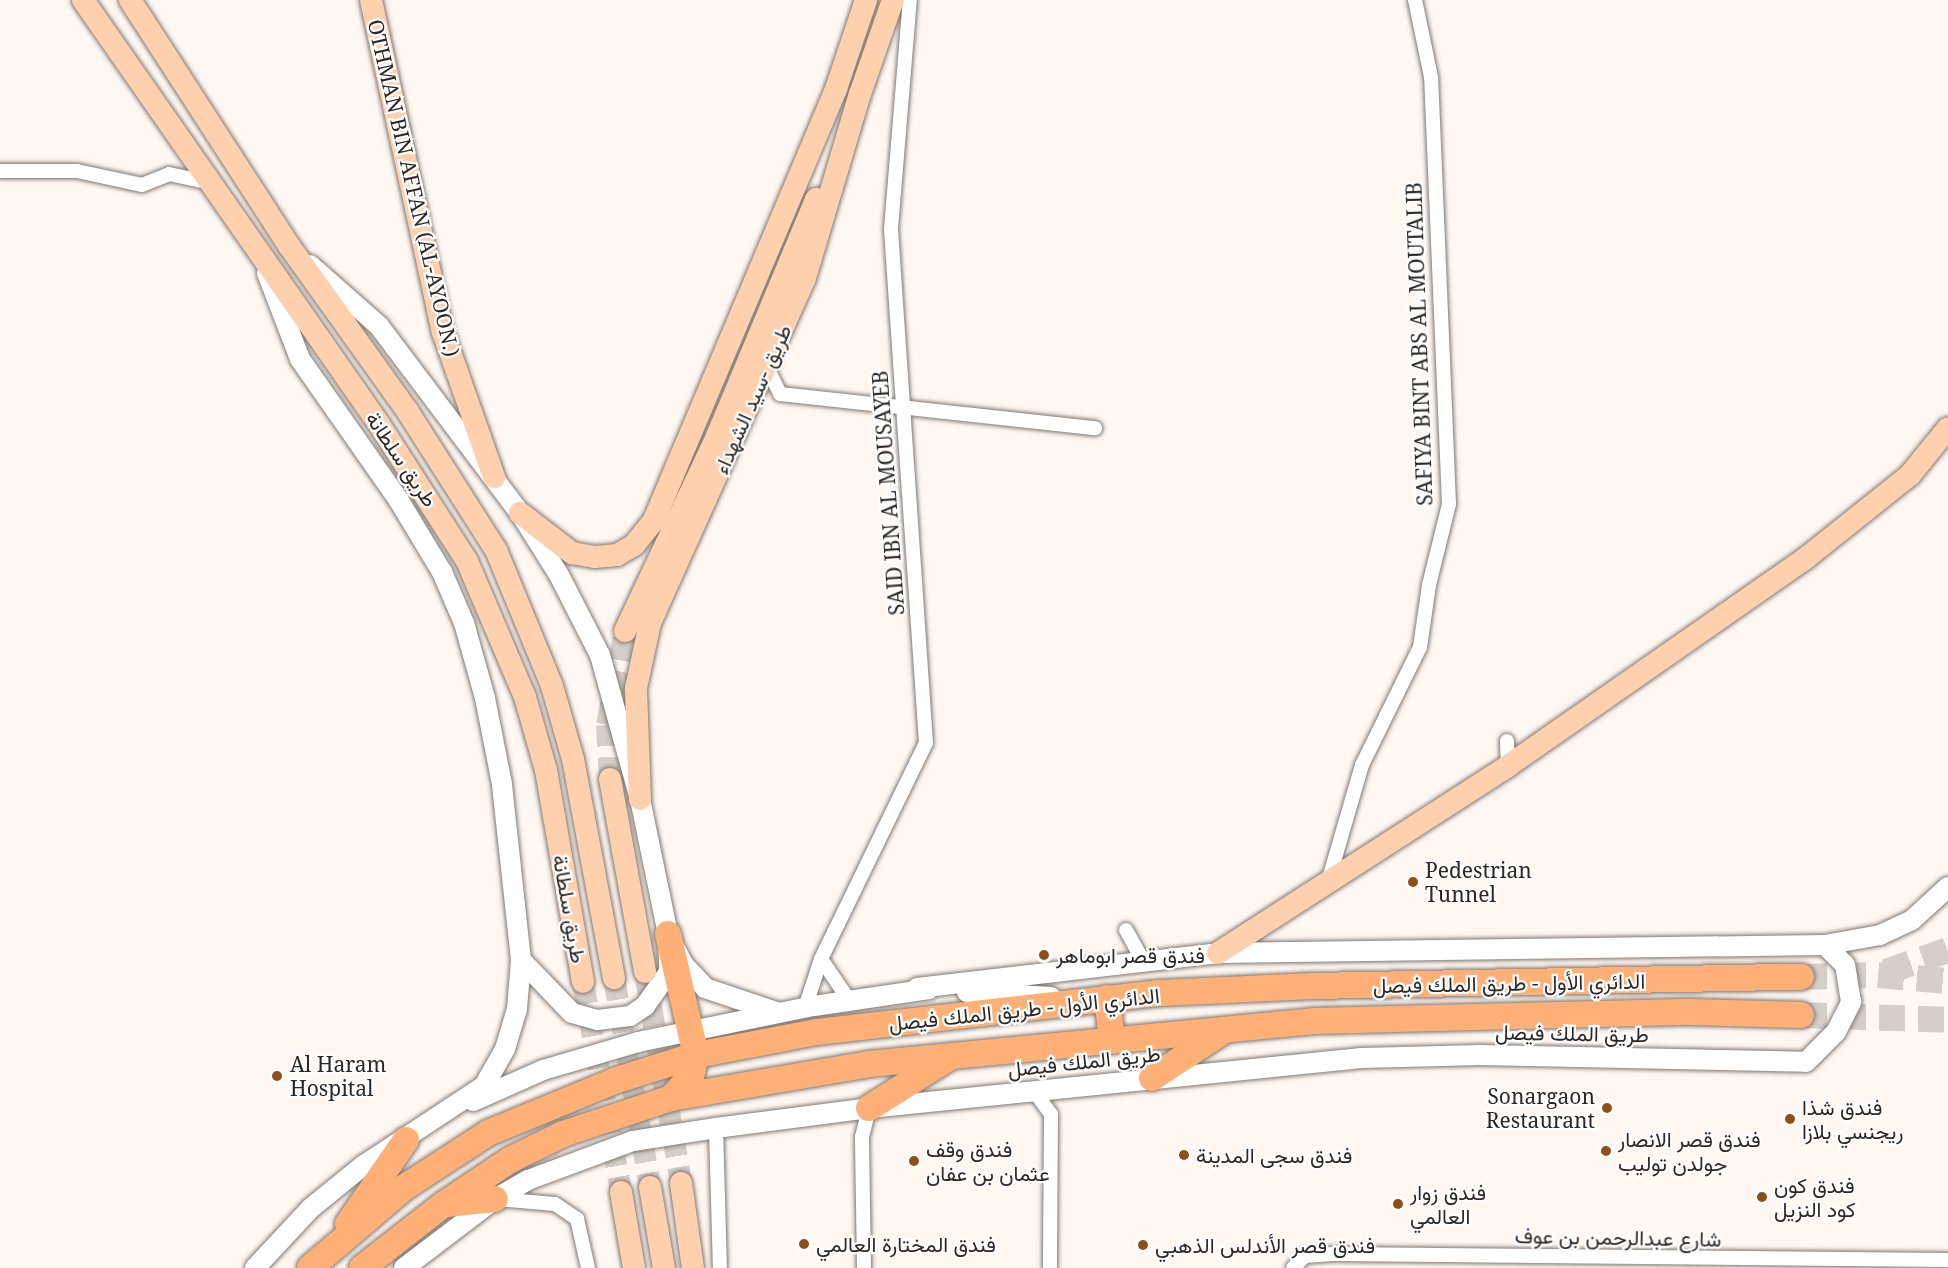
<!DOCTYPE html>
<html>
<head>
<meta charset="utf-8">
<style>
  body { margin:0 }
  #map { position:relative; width:1948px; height:1268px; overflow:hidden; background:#fff7f2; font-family:"Noto Serif",Vazirmatn,serif }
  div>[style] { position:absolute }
  .primary-tunnel>* { height:22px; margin-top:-11px; transform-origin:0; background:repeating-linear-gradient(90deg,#d5cec9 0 22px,transparent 0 33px) }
  .highway-tunnel>* { height:26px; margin-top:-13px; transform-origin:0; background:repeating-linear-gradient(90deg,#d5cec9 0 26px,transparent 0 39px) }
  .roads { filter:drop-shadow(0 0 2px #7f7974) drop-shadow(0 0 2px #7f7974) }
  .street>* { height:14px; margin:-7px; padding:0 7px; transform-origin:7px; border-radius:7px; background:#fff }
  .secondary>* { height:20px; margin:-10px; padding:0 10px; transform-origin:10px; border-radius:10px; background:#fff }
  .primary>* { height:22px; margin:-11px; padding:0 11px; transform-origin:11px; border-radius:11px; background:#ffd0ad }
  .highway>* { height:26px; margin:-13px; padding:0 13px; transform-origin:13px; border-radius:13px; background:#ffb076 }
  .dots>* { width:16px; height:16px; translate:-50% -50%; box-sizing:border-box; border:3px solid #fff; border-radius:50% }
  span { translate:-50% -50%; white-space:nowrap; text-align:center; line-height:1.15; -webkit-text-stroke:4.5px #fff; paint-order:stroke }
  .street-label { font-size:21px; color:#2b2826 }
  .poi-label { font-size:21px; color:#2b2826 }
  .left { translate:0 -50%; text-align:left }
  .right { translate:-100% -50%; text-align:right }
</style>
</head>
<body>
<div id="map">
  <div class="primary-tunnel">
    <div style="left:610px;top:779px;width:54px;rotate:-93.2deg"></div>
    <div style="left:607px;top:725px;width:96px;rotate:-79.2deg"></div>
    <div style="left:645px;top:972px;width:214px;rotate:80.3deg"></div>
    <div style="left:614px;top:978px;width:212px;rotate:80.2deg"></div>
    <div style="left:583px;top:982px;width:213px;rotate:79.7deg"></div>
  </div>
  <div class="highway-tunnel">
    <div style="left:1886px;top:972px;width:66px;rotate:-19.5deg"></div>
    <div style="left:1801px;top:977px;width:77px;rotate:-1.5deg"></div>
    <div style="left:1878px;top:975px;width:70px;rotate:4.9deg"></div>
    <div style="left:1801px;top:1015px;width:147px;rotate:1.9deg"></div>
  </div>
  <div class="roads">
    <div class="street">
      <div style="left:0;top:171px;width:77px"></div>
      <div style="left:77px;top:171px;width:66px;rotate:12.2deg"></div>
      <div style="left:142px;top:185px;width:29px;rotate:-22deg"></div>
      <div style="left:169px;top:174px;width:39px;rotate:12deg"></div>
      <div style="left:767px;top:367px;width:30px;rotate:64deg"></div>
      <div style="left:780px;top:394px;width:317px;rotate:6.2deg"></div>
      <div style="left:1507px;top:741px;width:25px;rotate:88deg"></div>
      <div style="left:1328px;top:882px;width:122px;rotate:-73.8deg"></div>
      <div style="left:1362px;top:765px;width:131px;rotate:-63.8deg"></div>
      <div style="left:1420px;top:647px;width:63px;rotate:-81.7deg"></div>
      <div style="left:1429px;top:585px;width:83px;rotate:-76.1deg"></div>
      <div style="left:1449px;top:504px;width:427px;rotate:-92.4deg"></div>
      <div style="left:1431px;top:77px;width:79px;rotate:-101.7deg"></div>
      <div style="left:1126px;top:930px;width:37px;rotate:61deg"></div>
      <div style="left:821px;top:959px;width:50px;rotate:55.7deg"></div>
      <div style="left:805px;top:1008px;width:52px;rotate:-71.9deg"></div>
      <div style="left:821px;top:959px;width:240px;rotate:-64.1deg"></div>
      <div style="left:926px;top:743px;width:515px;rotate:-93.9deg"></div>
      <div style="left:891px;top:229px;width:230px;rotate:-85.3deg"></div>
      <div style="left:1034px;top:1091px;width:29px;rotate:54deg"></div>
      <div style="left:1051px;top:1114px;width:154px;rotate:90.4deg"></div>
      <div style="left:716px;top:1128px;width:140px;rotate:88.4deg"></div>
      <div style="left:497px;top:1199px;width:58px;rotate:4.9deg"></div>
      <div style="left:555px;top:1204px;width:27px;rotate:34deg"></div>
      <div style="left:577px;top:1219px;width:50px;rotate:77.3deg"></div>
      <div style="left:864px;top:1268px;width:131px;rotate:-90.9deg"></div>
      <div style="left:862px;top:1137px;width:30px;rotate:-76deg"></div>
      <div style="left:1293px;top:1268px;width:17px;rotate:-45deg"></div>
      <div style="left:1305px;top:1256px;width:31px;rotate:-4deg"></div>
      <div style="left:1336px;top:1254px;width:612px;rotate:0.56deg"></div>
    </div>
    <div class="secondary">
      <div style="left:310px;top:265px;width:92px;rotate:41.5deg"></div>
      <div style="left:379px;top:326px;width:234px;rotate:53deg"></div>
      <div style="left:520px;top:513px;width:73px;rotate:57.8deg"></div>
      <div style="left:559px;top:575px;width:90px;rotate:62.9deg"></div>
      <div style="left:600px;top:655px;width:149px;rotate:74.5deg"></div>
      <div style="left:640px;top:799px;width:138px;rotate:78.3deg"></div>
      <div style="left:668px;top:934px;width:38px;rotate:88deg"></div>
      <div style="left:669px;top:972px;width:42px;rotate:125.2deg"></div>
      <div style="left:645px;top:1006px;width:18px;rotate:146deg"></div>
      <div style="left:630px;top:1016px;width:33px;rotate:173deg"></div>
      <div style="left:597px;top:1020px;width:26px;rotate:-164deg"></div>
      <div style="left:572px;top:1013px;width:74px;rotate:-133.9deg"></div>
      <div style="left:676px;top:950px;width:16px;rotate:63deg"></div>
      <div style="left:683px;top:964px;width:33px;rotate:47deg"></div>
      <div style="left:705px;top:988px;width:75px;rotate:18.7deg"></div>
      <div style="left:917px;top:988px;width:303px;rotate:-6.6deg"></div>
      <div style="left:1218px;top:953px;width:607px;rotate:-0.76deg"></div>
      <div style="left:1825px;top:945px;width:56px;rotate:-10.3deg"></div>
      <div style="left:1880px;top:935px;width:35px;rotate:-25deg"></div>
      <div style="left:1912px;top:920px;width:49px;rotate:-42.5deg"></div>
      <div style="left:967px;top:992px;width:84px;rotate:3.4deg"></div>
      <div style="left:473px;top:1101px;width:77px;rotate:-23.9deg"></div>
      <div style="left:543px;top:1070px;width:99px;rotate:-16.4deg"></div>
      <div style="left:638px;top:1042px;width:180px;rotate:-11.6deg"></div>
      <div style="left:814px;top:1006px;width:116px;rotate:-8.4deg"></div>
      <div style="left:255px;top:1268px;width:82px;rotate:-47deg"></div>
      <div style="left:311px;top:1208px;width:68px;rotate:-39.1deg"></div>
      <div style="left:364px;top:1165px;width:144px;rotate:-33.4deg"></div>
      <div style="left:484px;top:1086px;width:43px;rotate:-60.4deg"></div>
      <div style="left:505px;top:1049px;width:42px;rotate:-73.3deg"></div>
      <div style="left:517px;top:1009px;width:49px;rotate:-85.3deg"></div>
      <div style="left:521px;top:960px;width:177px;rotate:-96.2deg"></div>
      <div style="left:502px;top:784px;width:88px;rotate:-101.2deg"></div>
      <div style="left:485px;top:698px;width:78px;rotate:-105.6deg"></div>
      <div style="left:464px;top:623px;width:56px;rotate:-113.3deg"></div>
      <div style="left:442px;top:572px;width:85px;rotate:-121.1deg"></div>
      <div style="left:398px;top:499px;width:171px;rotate:-125deg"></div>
      <div style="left:300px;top:359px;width:92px;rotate:-111deg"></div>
      <div style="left:404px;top:1268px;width:114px;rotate:-37.2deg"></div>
      <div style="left:495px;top:1199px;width:38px;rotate:-30deg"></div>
      <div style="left:528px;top:1180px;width:112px;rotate:-20.4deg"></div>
      <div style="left:633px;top:1141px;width:84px;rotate:-8.9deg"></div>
      <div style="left:716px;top:1128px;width:154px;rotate:-7.4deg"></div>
      <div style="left:869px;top:1108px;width:495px;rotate:-5.8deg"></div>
      <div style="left:1361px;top:1058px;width:120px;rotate:-1.4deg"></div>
      <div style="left:1481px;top:1055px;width:325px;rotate:1.2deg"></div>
      <div style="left:1806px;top:1062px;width:42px;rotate:-45deg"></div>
      <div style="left:1836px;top:1032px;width:34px;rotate:-63deg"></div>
      <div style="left:1851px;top:1002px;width:37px;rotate:-99deg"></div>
      <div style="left:1845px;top:965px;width:28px;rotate:-135deg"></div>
    </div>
    <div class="primary">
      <div style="left:83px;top:0;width:517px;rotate:55.08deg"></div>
      <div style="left:379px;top:424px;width:163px;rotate:57.3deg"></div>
      <div style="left:467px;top:561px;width:148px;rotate:66.9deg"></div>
      <div style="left:525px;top:697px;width:76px;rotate:74deg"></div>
      <div style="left:546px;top:770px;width:215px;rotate:80.1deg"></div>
      <div style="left:130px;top:0;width:294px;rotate:57.1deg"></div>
      <div style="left:290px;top:247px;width:203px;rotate:54.4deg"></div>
      <div style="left:408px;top:412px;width:164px;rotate:57.5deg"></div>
      <div style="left:496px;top:550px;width:147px;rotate:67.6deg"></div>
      <div style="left:552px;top:686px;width:76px;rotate:74deg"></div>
      <div style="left:573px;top:759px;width:223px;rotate:79.4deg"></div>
      <div style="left:371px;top:0;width:340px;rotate:77.8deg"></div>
      <div style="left:443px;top:332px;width:154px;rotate:70.6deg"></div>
      <div style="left:520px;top:513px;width:66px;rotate:37.6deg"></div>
      <div style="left:572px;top:553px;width:23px;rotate:10deg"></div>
      <div style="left:595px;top:557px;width:22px;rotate:-5deg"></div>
      <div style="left:617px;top:555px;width:20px;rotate:-30deg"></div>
      <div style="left:634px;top:545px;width:32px;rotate:-51deg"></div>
      <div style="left:654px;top:520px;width:468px;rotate:-67.1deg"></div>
      <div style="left:836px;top:89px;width:94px;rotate:-71.4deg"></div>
      <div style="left:625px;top:631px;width:216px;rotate:-64.7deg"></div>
      <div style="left:717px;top:436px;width:257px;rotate:-67.3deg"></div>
      <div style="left:610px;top:779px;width:196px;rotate:79.7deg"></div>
      <div style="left:640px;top:799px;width:111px;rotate:-92.1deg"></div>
      <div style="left:636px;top:688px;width:66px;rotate:-77.8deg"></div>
      <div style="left:650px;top:623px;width:378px;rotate:-65.8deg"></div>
      <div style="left:805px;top:278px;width:192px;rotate:-73.4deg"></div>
      <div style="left:860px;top:94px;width:100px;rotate:-70.7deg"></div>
      <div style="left:1218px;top:953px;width:345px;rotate:-32.8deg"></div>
      <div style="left:1508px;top:766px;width:363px;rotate:-34.9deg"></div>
      <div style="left:1806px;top:558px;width:133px;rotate:-38.6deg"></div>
      <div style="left:1910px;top:475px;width:60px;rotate:-51deg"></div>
      <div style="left:681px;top:1183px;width:86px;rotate:82deg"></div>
      <div style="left:650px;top:1187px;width:82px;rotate:80.2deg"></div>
      <div style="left:621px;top:1192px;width:77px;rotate:80.3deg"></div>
    </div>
    <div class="highway">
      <div style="left:668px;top:934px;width:124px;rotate:77deg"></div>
      <div style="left:696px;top:1055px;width:22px;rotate:103deg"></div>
      <div style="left:691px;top:1076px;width:30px;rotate:132deg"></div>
      <div style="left:1107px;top:998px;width:42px;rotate:83.2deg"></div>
      <div style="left:1152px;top:1078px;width:84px;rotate:-33.3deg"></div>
      <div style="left:869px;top:1108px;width:92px;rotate:-32.1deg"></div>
      <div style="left:447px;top:1204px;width:48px;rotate:-5.9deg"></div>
      <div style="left:348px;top:1224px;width:102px;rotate:-55.4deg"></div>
      <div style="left:310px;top:1268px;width:125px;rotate:-40.5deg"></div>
      <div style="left:405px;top:1187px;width:99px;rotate:-33deg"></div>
      <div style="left:488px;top:1133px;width:136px;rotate:-22.4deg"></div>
      <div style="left:614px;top:1081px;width:86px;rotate:-17.6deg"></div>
      <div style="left:696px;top:1055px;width:123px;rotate:-10.8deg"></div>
      <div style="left:817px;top:1032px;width:345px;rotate:-6.5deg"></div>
      <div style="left:1160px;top:993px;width:153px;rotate:-2.6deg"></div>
      <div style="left:1313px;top:986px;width:488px;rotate:-1.1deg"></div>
      <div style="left:362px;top:1268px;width:104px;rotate:-38deg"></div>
      <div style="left:444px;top:1204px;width:79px;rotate:-33.7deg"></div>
      <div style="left:510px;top:1160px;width:59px;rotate:-26.1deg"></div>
      <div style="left:563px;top:1134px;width:114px;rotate:-18.4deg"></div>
      <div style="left:671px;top:1098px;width:201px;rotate:-9.7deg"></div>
      <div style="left:869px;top:1064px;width:447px;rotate:-5.5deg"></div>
      <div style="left:1314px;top:1021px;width:377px;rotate:-1.4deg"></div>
      <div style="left:1691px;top:1012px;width:110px;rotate:1.6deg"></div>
    </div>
  </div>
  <div class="dots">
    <div style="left:1413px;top:882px;background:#8f4f18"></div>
    <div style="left:1044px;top:955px;background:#8f4f18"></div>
    <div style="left:277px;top:1076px;background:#8f4f18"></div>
    <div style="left:1607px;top:1108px;background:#8f4f18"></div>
    <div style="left:1790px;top:1119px;background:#8f4f18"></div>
    <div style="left:1606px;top:1151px;background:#8f4f18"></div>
    <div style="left:1184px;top:1155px;background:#8f4f18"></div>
    <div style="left:914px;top:1161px;background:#8f4f18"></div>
    <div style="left:1762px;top:1197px;background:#8f4f18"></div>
    <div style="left:1398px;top:1204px;background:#8f4f18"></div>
    <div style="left:804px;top:1244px;background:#8f4f18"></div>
    <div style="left:1143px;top:1245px;background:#8f4f18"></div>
  </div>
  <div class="street-label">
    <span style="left:414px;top:188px;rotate:77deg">OTHMAN BIN AFFAN (AL-AYOON.)</span>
    <span style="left:1419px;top:344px;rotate:-92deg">SAFIYA BINT ABS AL MOUTALIB</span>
    <span style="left:752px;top:399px;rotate:-66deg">طريق -سيد الشهداء</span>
    <span style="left:402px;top:459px;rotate:56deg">طريق سلطانة</span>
    <span style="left:888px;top:493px;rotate:-94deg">SAID IBN AL MOUSAYEB</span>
    <span style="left:570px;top:909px;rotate:80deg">طريق سلطانة</span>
    <span style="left:1509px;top:983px;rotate:-1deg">الدائري الأول - طريق الملك فيصل</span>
    <span style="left:1024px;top:1009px;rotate:-6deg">الدائري الأول - طريق الملك فيصل</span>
    <span style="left:1572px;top:1033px;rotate:1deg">طريق الملك فيصل</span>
    <span style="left:1084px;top:1061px;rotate:-6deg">طريق الملك فيصل</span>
    <span style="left:1618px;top:1237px;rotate:1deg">شارع عبدالرحمن بن عوف</span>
  </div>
  <div class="poi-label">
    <span class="left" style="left:1425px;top:882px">Pedestrian<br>Tunnel</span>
    <span class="left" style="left:1056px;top:955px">فندق قصر ابوماهر</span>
    <span class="left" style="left:290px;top:1076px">Al Haram<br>Hospital</span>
    <span class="right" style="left:1595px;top:1108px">Sonargaon<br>Restaurant</span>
    <span class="left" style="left:1802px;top:1119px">فندق شذا<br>ريجنسي بلازا</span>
    <span class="left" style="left:1618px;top:1151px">فندق قصر الانصار<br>جولدن توليب</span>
    <span class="left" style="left:926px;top:1161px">فندق وقف<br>عثمان بن عفان</span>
    <span class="left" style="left:1196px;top:1155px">فندق سجى المدينة</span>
    <span class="left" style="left:1774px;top:1197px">فندق كون<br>كود النزيل</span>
    <span class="left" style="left:1410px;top:1204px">فندق زوار<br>العالمي</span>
    <span class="left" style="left:816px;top:1244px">فندق المختارة العالمي</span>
    <span class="left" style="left:1155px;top:1245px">فندق قصر الأندلس الذهبي</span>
  </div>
</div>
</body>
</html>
